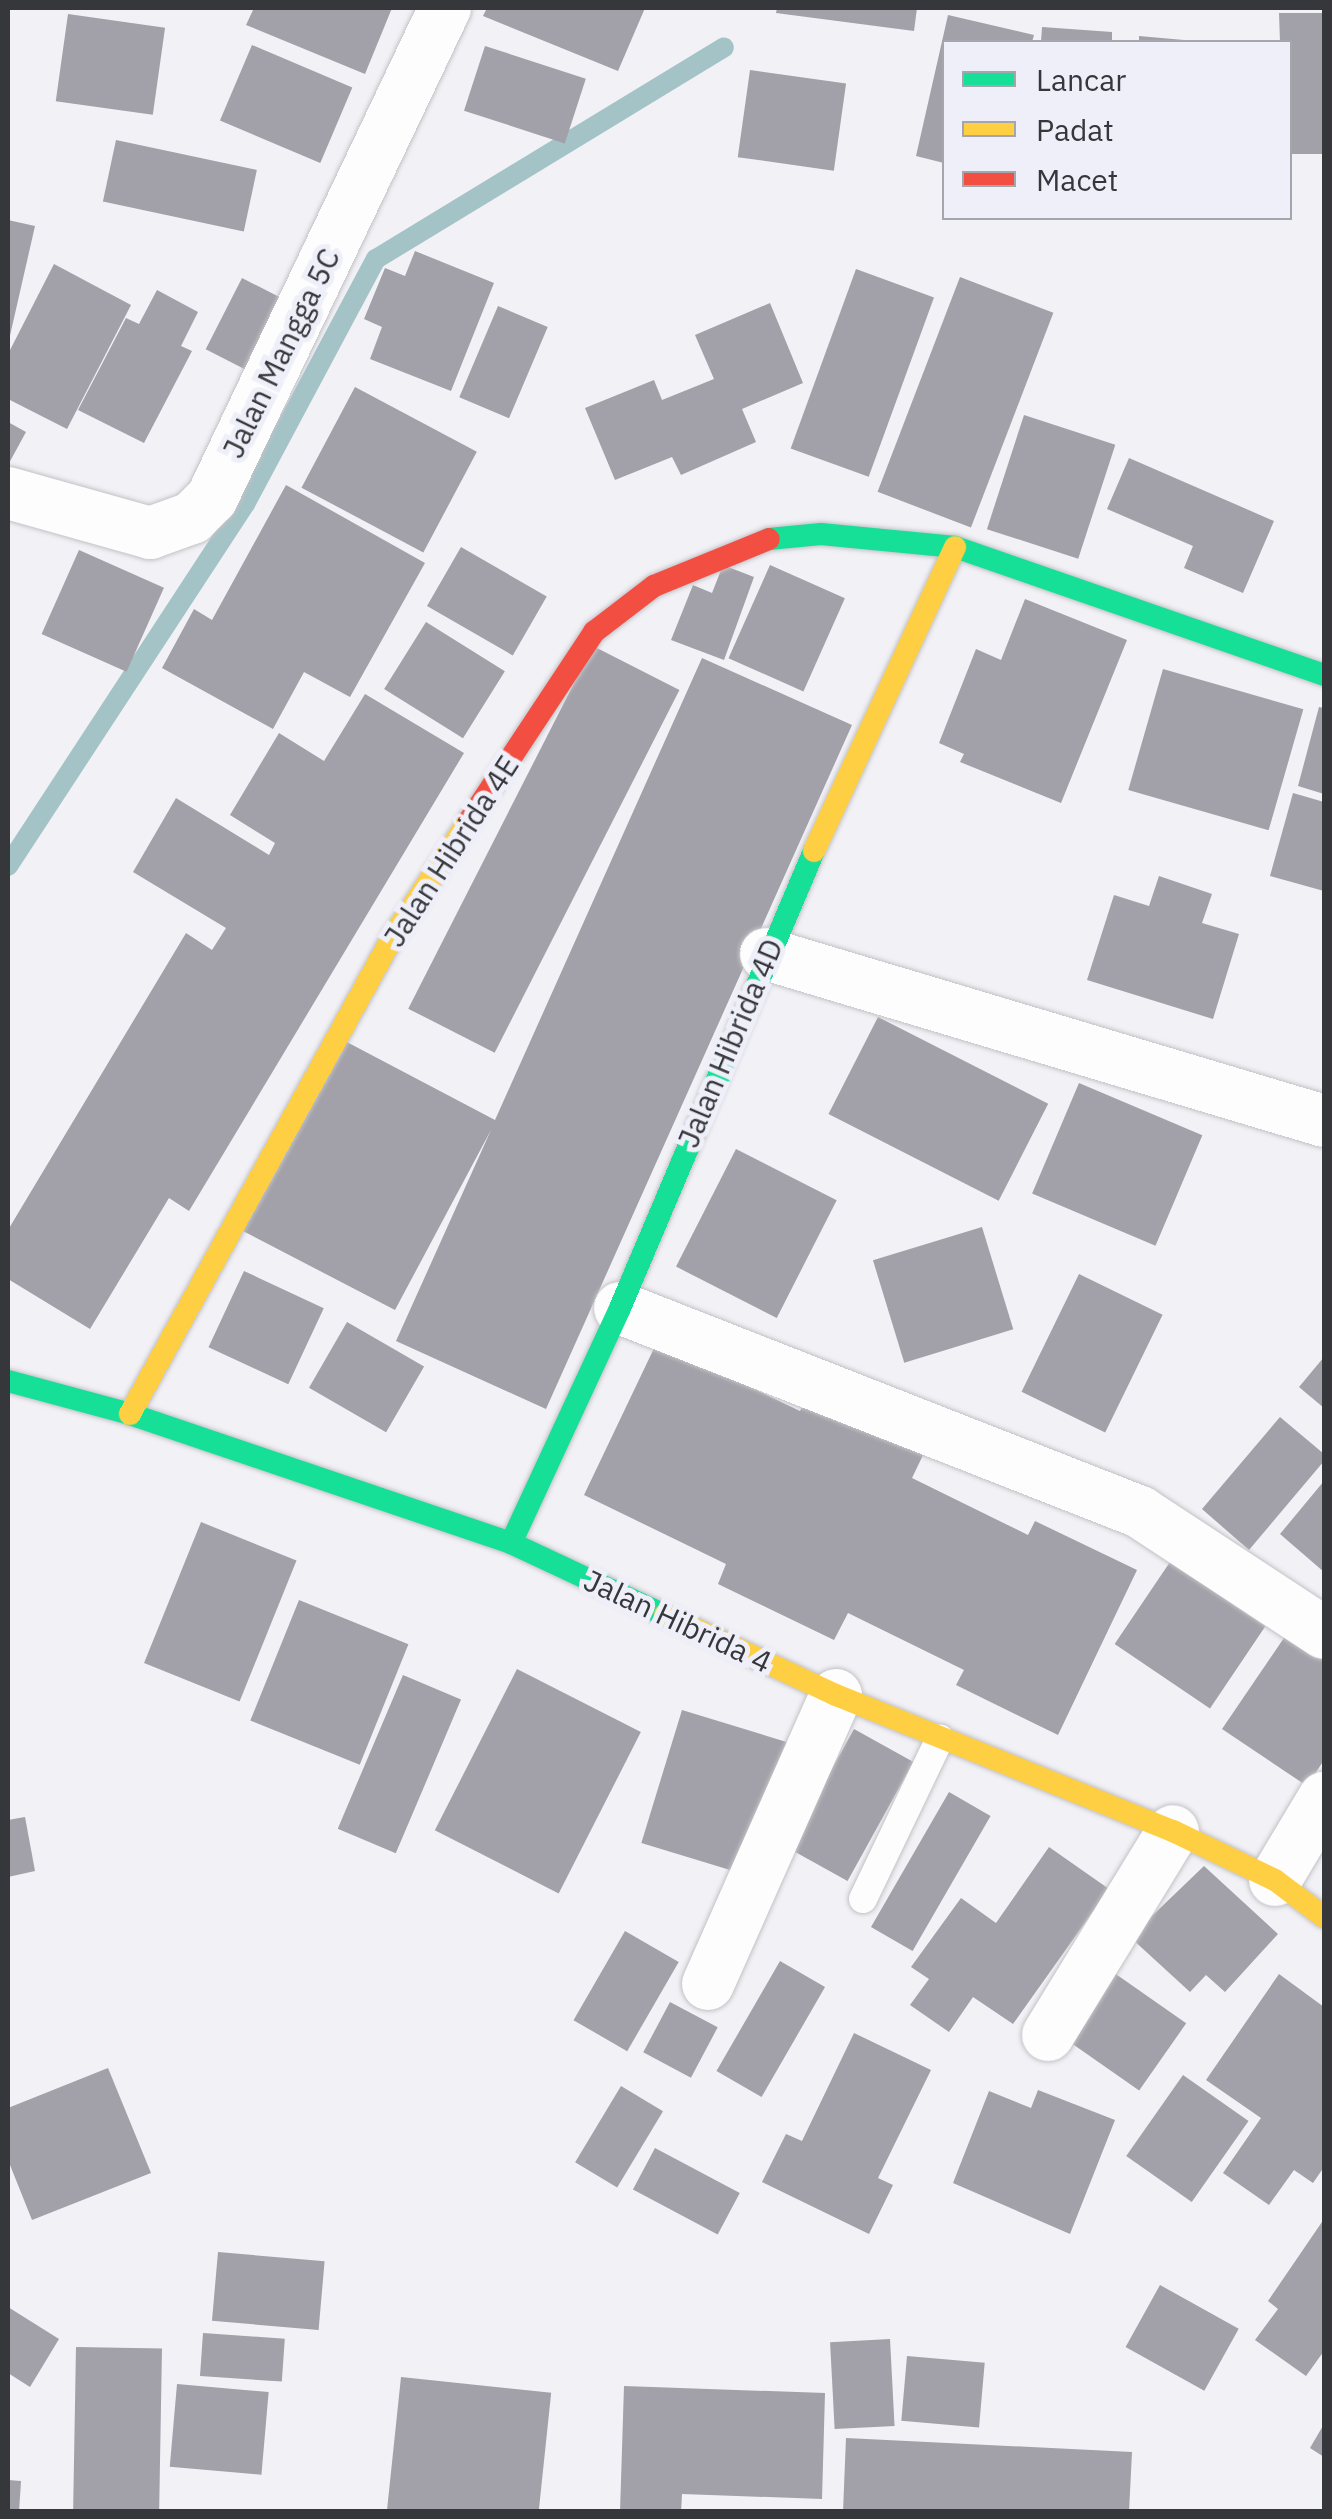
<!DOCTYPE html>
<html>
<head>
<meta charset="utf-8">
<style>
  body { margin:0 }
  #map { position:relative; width:1332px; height:2519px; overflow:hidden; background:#f1f1f6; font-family:"IBM Plex Sans",sans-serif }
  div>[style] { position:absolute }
  .stream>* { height:20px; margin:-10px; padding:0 10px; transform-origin:10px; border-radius:10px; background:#a3c3c7 }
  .building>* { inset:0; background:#a2a0a8; transform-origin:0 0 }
  .roads { filter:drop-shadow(0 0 2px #c2c2c6) drop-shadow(0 0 2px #c2c2c6) }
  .lane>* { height:28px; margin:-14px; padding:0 14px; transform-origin:14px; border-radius:14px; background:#fdfdfe }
  .street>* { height:52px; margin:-26px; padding:0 26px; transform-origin:26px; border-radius:26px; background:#fdfdfe }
  .fast>* { height:22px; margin:-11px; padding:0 11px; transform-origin:11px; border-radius:11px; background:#16e098 }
  .slow>* { height:22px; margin:-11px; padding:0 11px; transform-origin:11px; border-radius:11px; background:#ffcf43 }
  .jam>* { height:22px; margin:-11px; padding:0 11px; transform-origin:11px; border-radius:11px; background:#f24e42 }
  span { translate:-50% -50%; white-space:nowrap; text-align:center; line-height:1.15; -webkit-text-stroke:10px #eeeff9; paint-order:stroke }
  .street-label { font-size:30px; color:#36373b }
  .frame { position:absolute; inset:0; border:10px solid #36373b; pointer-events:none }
  .legend { position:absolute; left:942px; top:40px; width:350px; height:180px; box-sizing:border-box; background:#eeeff9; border:2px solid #a4a5ad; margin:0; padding:12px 18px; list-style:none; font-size:30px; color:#36373b }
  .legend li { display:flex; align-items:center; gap:20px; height:50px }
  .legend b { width:50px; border:2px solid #a4a5ad }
</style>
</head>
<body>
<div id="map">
  <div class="stream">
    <div style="left:8px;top:866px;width:433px;rotate:-56.8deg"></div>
    <div style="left:245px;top:504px;width:278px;rotate:-61.9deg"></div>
    <div style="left:376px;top:259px;width:407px;rotate:-31.3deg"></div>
  </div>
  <div class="building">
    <div style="clip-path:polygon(254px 8px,392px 8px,365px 74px,246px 25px)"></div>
    <div style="clip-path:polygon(487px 8px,645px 8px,618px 71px,483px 16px)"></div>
    <div style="clip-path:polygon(777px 8px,917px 8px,914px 31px,776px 13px)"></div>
    <div style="clip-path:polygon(1279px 13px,1324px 13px,1324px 154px,1290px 154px,1290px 42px,1280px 42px)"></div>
    <div style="left:68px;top:14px;width:98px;height:88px;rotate:8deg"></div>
    <div style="clip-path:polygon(948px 15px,1034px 35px,1032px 42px,944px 42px,944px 163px,916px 156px)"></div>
    <div style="clip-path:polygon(1042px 27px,1112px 32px,1112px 42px,1041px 42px)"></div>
    <div style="clip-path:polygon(1139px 36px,1184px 40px,1184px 42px,1139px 42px)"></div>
    <div style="left:252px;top:45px;width:109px;height:82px;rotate:23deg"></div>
    <div style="left:485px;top:46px;width:106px;height:68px;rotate:18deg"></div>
    <div style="left:750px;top:70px;width:97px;height:88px;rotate:8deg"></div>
    <div style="left:116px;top:140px;width:144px;height:63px;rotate:12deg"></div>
    <div style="clip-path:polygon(8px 220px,35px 226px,9px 340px,8px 340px)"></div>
    <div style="clip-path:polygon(415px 251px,494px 283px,451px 391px,370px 359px,382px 327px,364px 319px,385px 268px,405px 276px)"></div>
    <div style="clip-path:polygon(54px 264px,131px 305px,67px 429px,8px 399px,8px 354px)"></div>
    <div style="left:856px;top:269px;width:83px;height:191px;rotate:20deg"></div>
    <div style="left:960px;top:277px;width:100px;height:230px;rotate:21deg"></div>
    <div style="left:242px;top:278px;width:55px;height:80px;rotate:27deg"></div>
    <div style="clip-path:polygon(157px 290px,198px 312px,181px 346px,192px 351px,144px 443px,78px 410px,126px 318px,139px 324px)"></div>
    <div style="clip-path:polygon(770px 303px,803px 383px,742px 409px,756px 442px,681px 475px,672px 457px,615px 480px,585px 408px,654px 380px,662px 400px,714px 379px,695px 335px)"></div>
    <div style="left:498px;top:306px;width:54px;height:99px;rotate:23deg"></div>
    <div style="left:355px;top:387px;width:138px;height:114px;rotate:28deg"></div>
    <div style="left:1024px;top:415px;width:96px;height:120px;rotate:18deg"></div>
    <div style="clip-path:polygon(8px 422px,26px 432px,8px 465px)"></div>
    <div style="clip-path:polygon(1129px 458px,1274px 521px,1243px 593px,1184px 568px,1193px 546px,1107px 509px)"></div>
    <div style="clip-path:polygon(286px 485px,425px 563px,350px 697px,304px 672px,273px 729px,162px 668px,194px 609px,212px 620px)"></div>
    <div style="left:461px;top:547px;width:99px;height:68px;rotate:30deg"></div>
    <div style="left:79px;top:550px;width:93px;height:92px;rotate:24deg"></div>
    <div style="clip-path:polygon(723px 565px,754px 577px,724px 660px,671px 640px,693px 585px,712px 593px)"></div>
    <div style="left:770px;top:565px;width:82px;height:102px;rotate:24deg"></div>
    <div style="clip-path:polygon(1025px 599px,1127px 640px,1061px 803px,960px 762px,964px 754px,939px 743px,976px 649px,1001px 660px)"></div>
    <div style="left:426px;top:622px;width:93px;height:79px;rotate:32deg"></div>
    <div style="left:593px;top:646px;width:97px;height:407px;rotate:27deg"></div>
    <div style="clip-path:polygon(702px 658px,852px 725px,546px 1409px,396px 1341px,491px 1130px,395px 1310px,243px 1231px,343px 1040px,495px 1120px)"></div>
    <div style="left:1163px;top:669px;width:146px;height:126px;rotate:16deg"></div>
    <div style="clip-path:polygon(365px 694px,464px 753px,189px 1211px,169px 1198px,90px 1329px,8px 1279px,8px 1230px,186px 933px,212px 950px,226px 928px,133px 872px,176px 798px,269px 855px,275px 843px,230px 815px,279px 733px,324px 761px)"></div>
    <div style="clip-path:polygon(1319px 707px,1324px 708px,1324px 794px,1298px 786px)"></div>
    <div style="clip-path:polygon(1293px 793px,1324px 802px,1324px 891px,1270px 876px)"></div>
    <div style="clip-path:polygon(1159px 876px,1212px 894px,1202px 923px,1239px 934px,1213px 1019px,1087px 980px,1114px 895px,1149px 906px)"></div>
    <div style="left:878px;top:1017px;width:191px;height:109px;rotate:27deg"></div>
    <div style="left:1079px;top:1083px;width:134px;height:120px;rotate:23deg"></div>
    <div style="left:736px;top:1149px;width:113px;height:132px;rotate:27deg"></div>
    <div style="left:982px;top:1227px;width:107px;height:114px;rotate:73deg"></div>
    <div style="left:244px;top:1271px;width:88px;height:84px;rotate:25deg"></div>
    <div style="left:1079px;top:1274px;width:93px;height:131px;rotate:26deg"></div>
    <div style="left:347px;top:1322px;width:89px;height:76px;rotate:30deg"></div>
    <div style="clip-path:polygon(657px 1342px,800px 1411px,809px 1394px,925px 1451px,912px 1478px,1028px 1535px,1035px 1521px,1137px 1570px,1058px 1735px,956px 1685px,964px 1670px,848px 1613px,834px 1640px,718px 1584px,726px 1564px,584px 1495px)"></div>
    <div style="clip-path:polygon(1324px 1357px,1324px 1408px,1299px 1387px)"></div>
    <div style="clip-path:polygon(1280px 1417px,1324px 1454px,1324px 1461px,1249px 1550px,1202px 1509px)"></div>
    <div style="clip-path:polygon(1324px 1481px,1324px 1572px,1280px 1534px)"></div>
    <div style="left:201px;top:1522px;width:103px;height:152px;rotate:22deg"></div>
    <div style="left:1170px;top:1562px;width:115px;height:99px;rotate:34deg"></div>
    <div style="left:299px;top:1600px;width:118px;height:130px;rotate:22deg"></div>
    <div style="clip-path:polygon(1290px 1629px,1324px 1652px,1324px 1760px,1307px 1786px,1222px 1729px)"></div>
    <div style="left:517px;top:1669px;width:139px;height:181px;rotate:27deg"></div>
    <div style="left:403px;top:1675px;width:63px;height:167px;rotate:23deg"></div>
    <div style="left:682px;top:1710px;width:110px;height:139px;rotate:17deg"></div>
    <div style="left:854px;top:1729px;width:68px;height:136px;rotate:29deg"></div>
    <div style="left:949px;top:1792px;width:48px;height:156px;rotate:30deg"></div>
    <div style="clip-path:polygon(25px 1817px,35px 1871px,8px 1877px,8px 1820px)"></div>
    <div style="clip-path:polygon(1049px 1847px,1109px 1889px,1013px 2024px,973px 1997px,949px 2032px,910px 2005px,929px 1979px,911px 1967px,961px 1898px,996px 1923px)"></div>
    <div style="clip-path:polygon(1204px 1866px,1278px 1934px,1225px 1992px,1206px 1975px,1190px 1992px,1130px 1937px)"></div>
    <div style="left:625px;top:1931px;width:62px;height:103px;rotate:30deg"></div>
    <div style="left:780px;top:1961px;width:52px;height:127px;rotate:30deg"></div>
    <div style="left:1110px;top:1970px;width:93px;height:82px;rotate:35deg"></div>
    <div style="clip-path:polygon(1279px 1974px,1324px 2007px,1324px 2167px,1313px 2183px,1294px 2170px,1269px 2205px,1223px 2173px,1261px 2118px,1206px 2080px)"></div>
    <div style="left:670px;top:2002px;width:54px;height:57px;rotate:28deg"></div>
    <div style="clip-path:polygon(854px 2033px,931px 2070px,878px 2178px,893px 2185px,869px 2234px,762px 2182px,786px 2134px,802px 2141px)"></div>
    <div style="clip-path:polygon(108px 2068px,151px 2173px,32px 2220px,8px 2160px,8px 2108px)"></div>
    <div style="left:1183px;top:2075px;width:80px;height:99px;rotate:35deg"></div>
    <div style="left:621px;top:2086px;width:49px;height:89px;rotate:31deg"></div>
    <div style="clip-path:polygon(1038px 2090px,1115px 2120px,1070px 2234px,953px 2183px,989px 2091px,1031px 2108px)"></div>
    <div style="left:655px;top:2148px;width:96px;height:47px;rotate:28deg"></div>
    <div style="clip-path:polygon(1324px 2219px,1324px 2351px,1306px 2376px,1255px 2340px,1278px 2309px,1268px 2301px)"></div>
    <div style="left:218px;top:2252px;width:107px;height:69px;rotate:5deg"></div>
    <div style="left:1160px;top:2285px;width:90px;height:71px;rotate:29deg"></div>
    <div style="clip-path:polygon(8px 2307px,59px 2339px,30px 2387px,8px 2373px)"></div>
    <div style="left:203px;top:2333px;width:82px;height:43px;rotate:4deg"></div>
    <div style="left:890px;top:2339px;width:87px;height:60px;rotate:87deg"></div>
    <div style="left:76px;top:2347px;width:86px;height:165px;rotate:1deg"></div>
    <div style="left:907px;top:2356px;width:78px;height:65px;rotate:5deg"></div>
    <div style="left:401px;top:2377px;width:151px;height:136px;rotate:6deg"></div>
    <div style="left:177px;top:2384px;width:92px;height:83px;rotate:5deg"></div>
    <div style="clip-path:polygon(624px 2386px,825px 2393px,822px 2499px,682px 2494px,681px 2512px,620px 2512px)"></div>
    <div style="clip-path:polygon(1324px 2424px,1324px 2457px,1310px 2448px)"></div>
    <div style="clip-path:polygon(846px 2438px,1132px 2452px,1129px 2512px,843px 2512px)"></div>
    <div style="clip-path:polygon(8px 2480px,21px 2481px,19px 2512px,8px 2512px)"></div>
  </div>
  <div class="roads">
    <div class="lane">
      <div style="left:863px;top:1899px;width:178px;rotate:-64.4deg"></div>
    </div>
    <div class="street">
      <div style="left:8px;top:493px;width:148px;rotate:15.7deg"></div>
      <div style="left:150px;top:533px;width:45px;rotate:-19.7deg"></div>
      <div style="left:192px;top:518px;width:28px;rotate:-45deg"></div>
      <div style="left:212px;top:498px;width:543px;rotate:-64.57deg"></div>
      <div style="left:766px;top:954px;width:582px;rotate:16.66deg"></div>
      <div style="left:620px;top:1308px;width:559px;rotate:21.42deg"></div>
      <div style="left:1140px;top:1512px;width:220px;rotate:33.3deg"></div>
      <div style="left:1275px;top:1880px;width:96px;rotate:-59.1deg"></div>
      <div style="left:708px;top:1984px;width:316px;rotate:-66.1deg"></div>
      <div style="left:1048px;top:2035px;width:239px;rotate:-58.5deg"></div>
    </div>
    <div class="fast">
      <div style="left:769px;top:539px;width:52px;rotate:-5.5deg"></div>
      <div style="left:821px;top:534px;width:135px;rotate:5.5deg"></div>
      <div style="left:955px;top:547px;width:391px;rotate:19.1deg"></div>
      <div style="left:8px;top:1381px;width:126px;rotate:15.1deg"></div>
      <div style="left:130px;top:1414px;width:402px;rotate:18.7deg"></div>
      <div style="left:511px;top:1543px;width:170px;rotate:25.1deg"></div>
      <div style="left:511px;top:1543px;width:259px;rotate:-65.1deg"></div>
      <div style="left:620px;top:1308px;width:496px;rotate:-67deg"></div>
    </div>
    <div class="slow">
      <div style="left:814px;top:851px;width:335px;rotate:-65.1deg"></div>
      <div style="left:130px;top:1414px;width:543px;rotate:-61.17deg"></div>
      <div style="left:392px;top:938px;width:140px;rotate:-56.7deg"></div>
      <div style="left:665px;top:1615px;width:189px;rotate:25.1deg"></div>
      <div style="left:836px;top:1695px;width:363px;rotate:22deg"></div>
      <div style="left:1173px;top:1831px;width:113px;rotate:25.7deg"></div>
      <div style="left:1275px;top:1880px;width:61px;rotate:37.1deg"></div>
    </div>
    <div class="jam">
      <div style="left:469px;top:821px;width:227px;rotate:-56.5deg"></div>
      <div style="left:594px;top:632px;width:76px;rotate:-37.5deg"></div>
      <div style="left:654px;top:586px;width:124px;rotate:-22.2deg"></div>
    </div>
  </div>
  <div class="street-label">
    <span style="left:281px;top:353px;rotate:-64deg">Jalan Mangga 5C</span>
    <span style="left:451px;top:851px;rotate:-57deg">Jalan Hibrida 4E</span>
    <span style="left:730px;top:1043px;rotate:-67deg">Jalan Hibrida 4D</span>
    <span style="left:678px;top:1621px;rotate:25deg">Jalan Hibrida 4</span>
  </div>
  <div class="frame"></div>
  <ul class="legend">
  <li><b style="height:12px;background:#16e098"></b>Lancar</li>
  <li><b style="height:12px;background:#ffcf43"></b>Padat</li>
  <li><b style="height:12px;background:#f24e42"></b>Macet</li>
  </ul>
</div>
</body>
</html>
